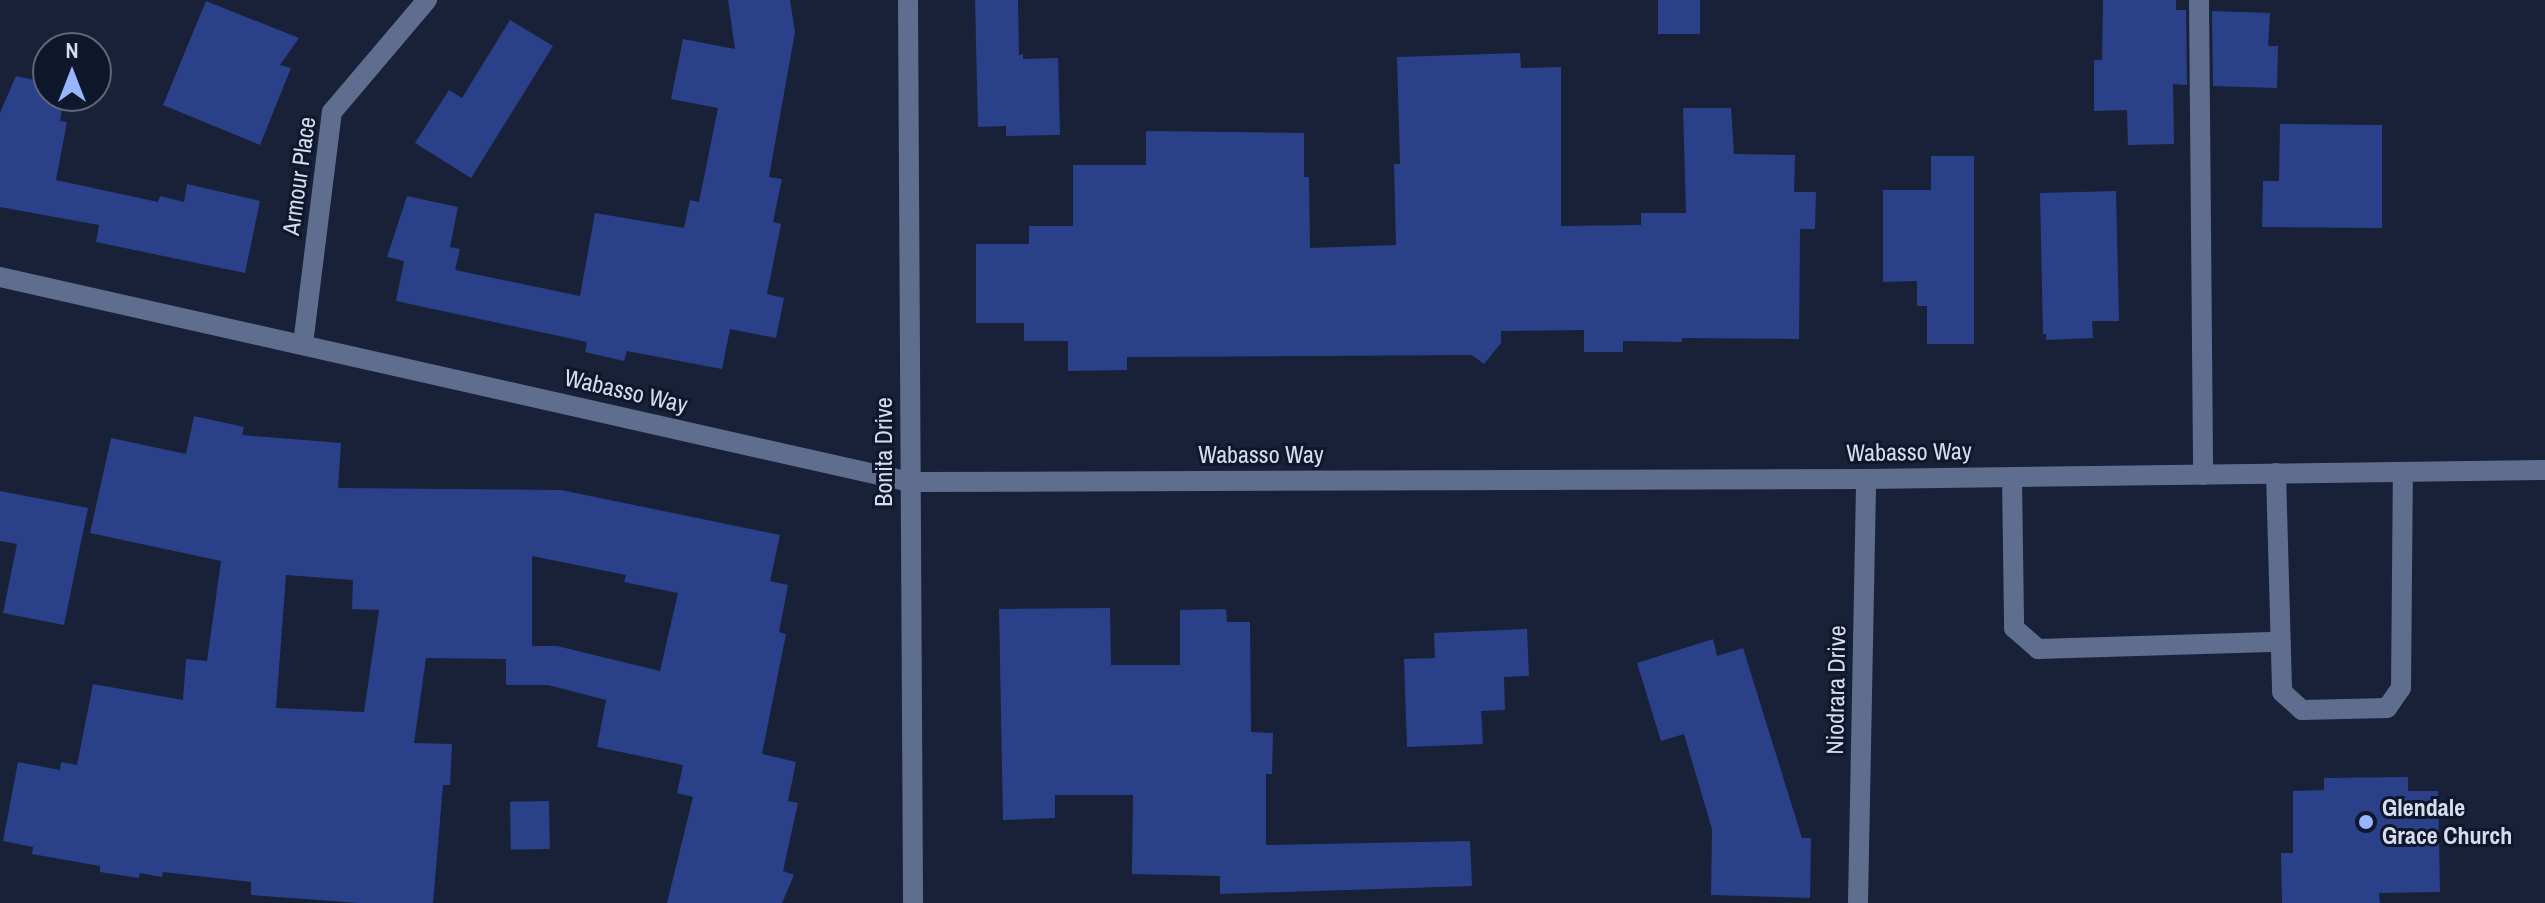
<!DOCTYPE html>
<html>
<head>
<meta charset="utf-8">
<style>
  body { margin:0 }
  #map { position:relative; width:2545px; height:903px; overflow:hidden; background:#182138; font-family:"Archivo Narrow",sans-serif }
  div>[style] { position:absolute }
  .building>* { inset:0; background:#2a4189; transform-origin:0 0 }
  .minor>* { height:20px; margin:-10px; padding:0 10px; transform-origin:10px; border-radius:10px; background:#5f6d8e }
  .dots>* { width:22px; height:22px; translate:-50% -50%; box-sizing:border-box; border:4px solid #0f172d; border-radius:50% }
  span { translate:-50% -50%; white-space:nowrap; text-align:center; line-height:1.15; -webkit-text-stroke:6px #0f172d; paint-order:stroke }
  .street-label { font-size:24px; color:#d7dded }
  .poi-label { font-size:24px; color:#d7dded; font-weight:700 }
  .left { translate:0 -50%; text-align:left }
  .north { position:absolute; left:32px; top:32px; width:80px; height:80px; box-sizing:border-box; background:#0f172d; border:2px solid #5f667a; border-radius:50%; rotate:0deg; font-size:22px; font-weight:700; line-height:32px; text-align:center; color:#d7dded }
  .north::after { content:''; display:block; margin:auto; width:28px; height:36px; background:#99b5fd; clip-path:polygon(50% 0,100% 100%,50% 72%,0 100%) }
</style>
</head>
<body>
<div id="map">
  <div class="building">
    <div style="clip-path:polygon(728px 0,790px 0,795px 32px,769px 177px,782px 179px,773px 222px,781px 224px,767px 294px,784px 298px,776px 338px,730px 329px,722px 369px,627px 351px,624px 361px,585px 352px,587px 342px,396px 301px,404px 261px,387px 257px,407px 196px,458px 207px,450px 247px,460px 249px,455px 270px,580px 296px,595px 213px,684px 228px,690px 200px,699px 202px,718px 108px,671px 99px,683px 39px,735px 49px)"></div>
    <div style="clip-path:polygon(975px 0,1018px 0,1019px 55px,1023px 54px,1023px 59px,1058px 58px,1060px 135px,1006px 136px,1006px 126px,978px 127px)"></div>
    <div style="left:1658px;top:0;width:42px;height:34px"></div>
    <div style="clip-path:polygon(2103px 0,2176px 0,2176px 10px,2186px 10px,2187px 85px,2173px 84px,2174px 144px,2128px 145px,2127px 110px,2094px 111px,2094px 60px,2102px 60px)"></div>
    <div style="clip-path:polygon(206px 1px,299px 38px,280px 65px,291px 68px,260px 145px,163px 105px)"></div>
    <div style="clip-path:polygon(2212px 11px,2270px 13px,2268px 46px,2278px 46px,2277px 88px,2213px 86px)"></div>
    <div style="clip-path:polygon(510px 20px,553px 46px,471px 178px,415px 143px,449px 90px,462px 98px)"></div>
    <div style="clip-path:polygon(1520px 53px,1521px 68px,1561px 67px,1561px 226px,1641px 225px,1641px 213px,1686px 213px,1683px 108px,1731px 108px,1734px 154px,1795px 155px,1794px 192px,1816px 192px,1815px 229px,1800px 229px,1799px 339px,1682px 338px,1682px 342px,1623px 341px,1623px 352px,1584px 352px,1584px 330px,1501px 331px,1501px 343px,1484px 364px,1472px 355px,1127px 357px,1127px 370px,1068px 371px,1068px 341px,1024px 341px,1024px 323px,976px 323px,976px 244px,1029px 244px,1029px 226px,1073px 226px,1073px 165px,1146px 165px,1146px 131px,1304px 133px,1304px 177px,1309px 177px,1310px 248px,1396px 245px,1394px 164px,1400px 164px,1397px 57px)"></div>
    <div style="clip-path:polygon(16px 76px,48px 83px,48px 96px,64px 96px,60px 121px,67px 122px,56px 180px,158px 202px,160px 196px,184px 202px,187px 184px,260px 201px,245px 273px,96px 242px,99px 225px,0 207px,0 113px)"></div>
    <div style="clip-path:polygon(2280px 124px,2382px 125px,2382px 228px,2262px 227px,2263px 181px,2279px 181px)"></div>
    <div style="clip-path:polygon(1931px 156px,1974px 156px,1974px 344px,1927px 344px,1927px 306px,1917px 306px,1917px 281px,1883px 282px,1883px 190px,1931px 190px)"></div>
    <div style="clip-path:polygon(2116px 191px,2119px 321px,2092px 321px,2093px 338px,2046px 340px,2046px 334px,2043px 334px,2040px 193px)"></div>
    <div style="clip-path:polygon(evenodd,194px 416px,244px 427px,242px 435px,341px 443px,338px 488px,561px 490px,780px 535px,770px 581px,788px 585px,779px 632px,786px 634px,762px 754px,796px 762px,788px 801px,798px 803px,783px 871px,794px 875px,782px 903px,667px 903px,693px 797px,677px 793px,683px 765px,597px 747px,606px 700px,548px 685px,506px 685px,506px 659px,426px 658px,414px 743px,452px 744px,450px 785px,443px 785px,433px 903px,359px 903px,251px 895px,251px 882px,163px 872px,162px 877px,140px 873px,139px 878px,100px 872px,100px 866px,32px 854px,33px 847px,3px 841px,18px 762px,60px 770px,61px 762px,77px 765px,93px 684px,183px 700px,186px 659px,207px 661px,221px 561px,90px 533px,111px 438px,186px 454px,194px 416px,532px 556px,626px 575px,624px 582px,678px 593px,660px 671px,557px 646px,532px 646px,532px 556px,194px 416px,286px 575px,353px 580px,352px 609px,379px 610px,364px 712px,276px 708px,286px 575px)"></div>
    <div style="clip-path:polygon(0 491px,88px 508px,64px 625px,3px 613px,17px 544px,0 541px)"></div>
    <div style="clip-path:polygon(1110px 608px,1111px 665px,1180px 665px,1180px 610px,1226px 609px,1227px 622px,1250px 622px,1251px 732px,1273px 733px,1272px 774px,1266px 774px,1266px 845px,1470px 841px,1472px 886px,1220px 894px,1220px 876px,1132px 874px,1133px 795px,1055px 795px,1055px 818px,1003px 820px,999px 609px)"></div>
    <div style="clip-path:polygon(1527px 629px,1529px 676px,1504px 677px,1505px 710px,1481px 711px,1483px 744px,1407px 747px,1404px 659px,1435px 658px,1434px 633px)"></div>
    <div style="clip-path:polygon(1713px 639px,1717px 656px,1743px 648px,1802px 838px,1811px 838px,1810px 898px,1711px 895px,1712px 829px,1684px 734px,1661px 741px,1637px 663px)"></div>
    <div style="clip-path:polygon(2408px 777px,2408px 791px,2438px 791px,2440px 892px,2379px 893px,2380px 903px,2282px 903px,2281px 853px,2293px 853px,2293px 791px,2324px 790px,2324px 778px)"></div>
    <div style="left:549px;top:801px;width:48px;height:39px;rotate:89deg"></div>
  </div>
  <div class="minor">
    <div style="left:908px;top:0;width:903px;rotate:89.68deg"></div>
    <div style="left:2199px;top:0;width:475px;rotate:89.5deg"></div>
    <div style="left:0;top:277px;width:933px;rotate:12.7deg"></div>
    <div style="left:910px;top:482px;width:956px;rotate:-0.18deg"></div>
    <div style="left:1866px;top:479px;width:679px;rotate:-0.76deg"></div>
    <div style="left:303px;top:344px;width:234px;rotate:-82.9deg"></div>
    <div style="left:332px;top:112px;width:147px;rotate:-49.7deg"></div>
    <div style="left:2276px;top:473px;width:219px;rotate:88.4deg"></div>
    <div style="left:2282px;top:692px;width:27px;rotate:42deg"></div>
    <div style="left:2302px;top:710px;width:85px;rotate:-1.3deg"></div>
    <div style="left:2387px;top:708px;width:24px;rotate:-55deg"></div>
    <div style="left:2401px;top:688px;width:216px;rotate:-89.5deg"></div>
    <div style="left:2012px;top:477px;width:151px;rotate:89.2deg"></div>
    <div style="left:2014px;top:628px;width:32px;rotate:41deg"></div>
    <div style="left:2038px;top:649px;width:241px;rotate:-1.7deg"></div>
    <div style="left:1858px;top:903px;width:424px;rotate:-88.9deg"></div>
  </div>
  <div class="dots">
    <div style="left:2366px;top:822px;background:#99b5fd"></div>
  </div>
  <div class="street-label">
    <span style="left:299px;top:176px;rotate:-82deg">Armour Place</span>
    <span style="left:626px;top:391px;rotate:13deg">Wabasso Way</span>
    <span style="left:884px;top:452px;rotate:-90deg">Bonita Drive</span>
    <span style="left:1909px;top:452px;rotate:-1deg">Wabasso Way</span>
    <span style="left:1261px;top:455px">Wabasso Way</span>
    <span style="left:1836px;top:690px;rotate:-89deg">Niodrara Drive</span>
  </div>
  <div class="poi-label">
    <span class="left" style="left:2382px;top:822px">Glendale<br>Grace Church</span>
  </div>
  <div class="north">N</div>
</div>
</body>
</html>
